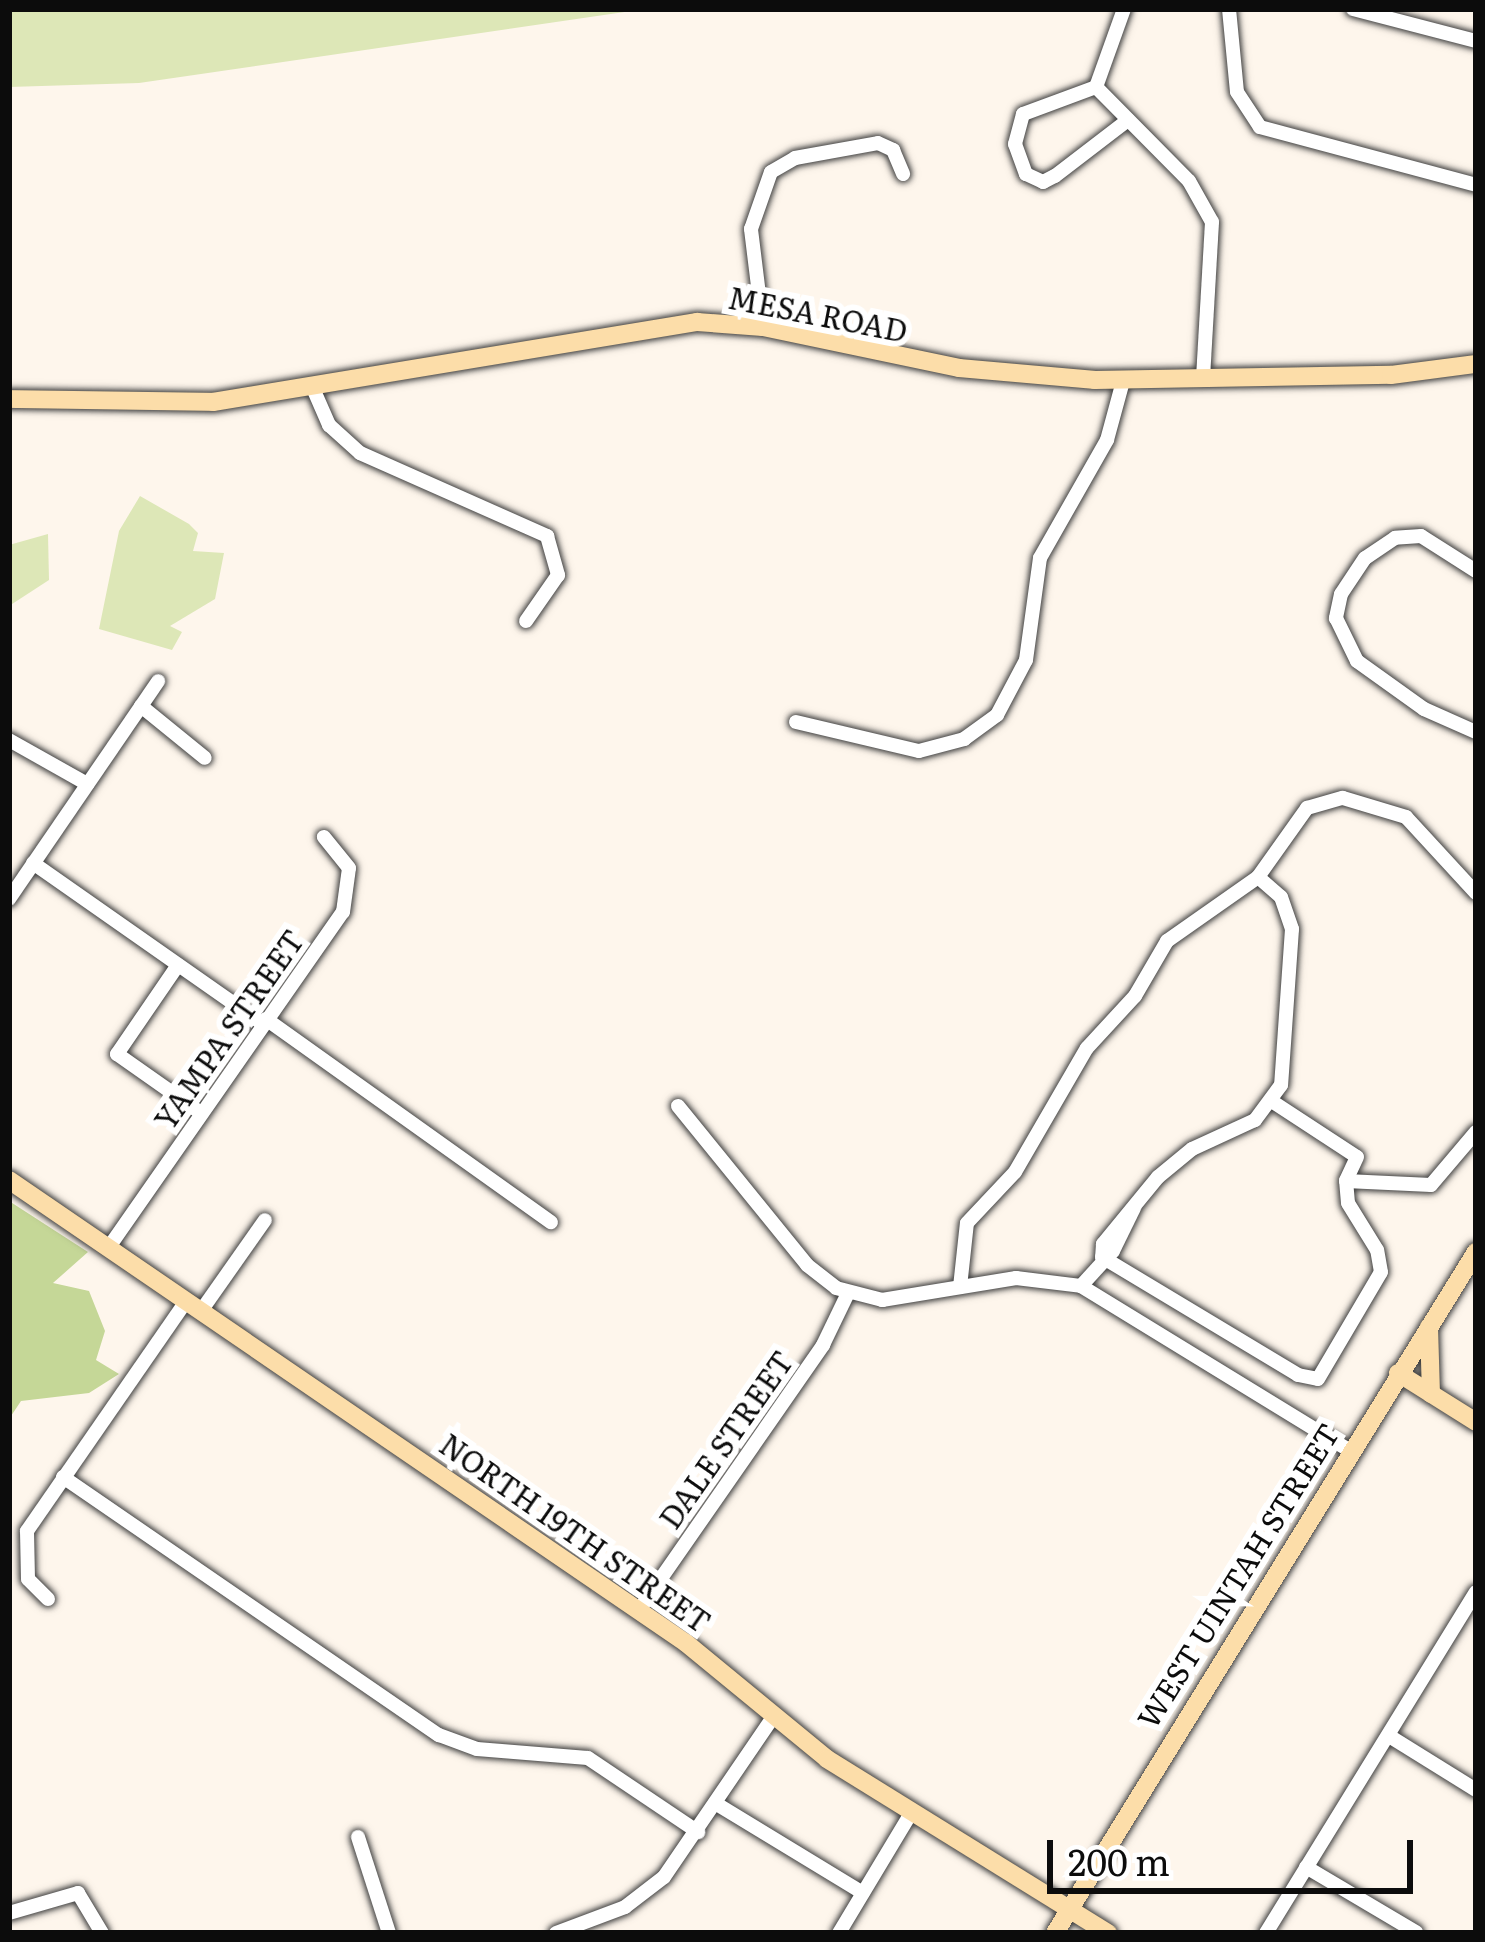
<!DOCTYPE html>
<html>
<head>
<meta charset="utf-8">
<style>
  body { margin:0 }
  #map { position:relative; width:1485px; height:1942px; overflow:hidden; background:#fef6ec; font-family:Literata,serif }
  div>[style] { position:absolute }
  .green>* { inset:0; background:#dde7b7 }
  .forest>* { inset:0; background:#c5d797 }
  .roads { filter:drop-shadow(0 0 3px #3f3f3f) drop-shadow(0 0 3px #3f3f3f) }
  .street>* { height:14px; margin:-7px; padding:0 7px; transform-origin:7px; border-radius:7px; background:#fff }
  .secondary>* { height:18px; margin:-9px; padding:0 9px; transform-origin:9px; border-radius:9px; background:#fcdda9 }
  span { translate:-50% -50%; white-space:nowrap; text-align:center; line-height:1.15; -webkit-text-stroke:12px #fff; paint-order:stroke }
  .street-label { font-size:30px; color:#0c0c0c }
  .frame { position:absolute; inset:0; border:12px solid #0c0c0c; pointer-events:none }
  .scale { position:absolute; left:1047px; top:1840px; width:366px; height:54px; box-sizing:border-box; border:6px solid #0c0c0c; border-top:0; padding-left:15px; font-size:36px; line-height:42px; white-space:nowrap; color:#0c0c0c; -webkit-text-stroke:9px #fff; paint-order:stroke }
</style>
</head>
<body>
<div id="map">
  <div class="green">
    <div style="clip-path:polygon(9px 9px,645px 9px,139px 83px,9px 87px)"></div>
    <div style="clip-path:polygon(140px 496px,189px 524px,198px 533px,193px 551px,224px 553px,215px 599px,170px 626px,182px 632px,172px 650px,99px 629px,119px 531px)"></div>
    <div style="clip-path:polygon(48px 534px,49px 580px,9px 606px,9px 545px)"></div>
  </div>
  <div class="forest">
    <div style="clip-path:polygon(9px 1201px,88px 1252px,53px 1283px,89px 1291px,105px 1331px,96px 1360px,119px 1374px,89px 1393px,21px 1401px,9px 1419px)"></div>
  </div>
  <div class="roads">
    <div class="street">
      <div style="left:1229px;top:9px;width:83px;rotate:84.5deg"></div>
      <div style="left:1237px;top:92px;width:42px;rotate:56.7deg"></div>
      <div style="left:1260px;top:127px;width:224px;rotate:15deg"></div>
      <div style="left:1353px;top:9px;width:127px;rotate:14.6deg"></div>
      <div style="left:1096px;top:87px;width:132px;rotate:45.3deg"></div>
      <div style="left:1189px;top:181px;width:47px;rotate:60.7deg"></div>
      <div style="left:1212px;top:222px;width:158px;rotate:93.3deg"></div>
      <div style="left:1096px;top:87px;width:78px;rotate:159.7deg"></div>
      <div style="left:1023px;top:114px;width:31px;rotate:105deg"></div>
      <div style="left:1015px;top:144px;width:32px;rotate:70deg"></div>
      <div style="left:1026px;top:174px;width:19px;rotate:25deg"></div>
      <div style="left:1043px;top:182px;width:13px;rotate:-27deg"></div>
      <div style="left:1055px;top:176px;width:92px;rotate:-37.5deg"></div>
      <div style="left:1096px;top:87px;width:83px;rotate:-70.3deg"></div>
      <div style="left:763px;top:327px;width:99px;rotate:-97deg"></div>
      <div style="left:751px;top:229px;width:60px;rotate:-70.7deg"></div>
      <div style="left:771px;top:172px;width:28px;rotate:-30deg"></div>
      <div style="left:795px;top:158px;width:84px;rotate:-10.2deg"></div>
      <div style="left:878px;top:143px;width:17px;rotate:25deg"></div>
      <div style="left:893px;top:150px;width:26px;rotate:67deg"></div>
      <div style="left:312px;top:386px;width:43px;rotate:66.4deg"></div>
      <div style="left:329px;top:425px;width:42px;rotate:42.1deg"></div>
      <div style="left:360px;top:453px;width:205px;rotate:23.9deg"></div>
      <div style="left:547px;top:536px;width:41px;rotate:74.2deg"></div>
      <div style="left:558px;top:575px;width:56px;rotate:124.8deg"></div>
      <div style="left:1476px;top:571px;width:65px;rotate:-147.5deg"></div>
      <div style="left:1421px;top:536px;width:26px;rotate:176deg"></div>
      <div style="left:1395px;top:538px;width:36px;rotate:146deg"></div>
      <div style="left:1365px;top:558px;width:43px;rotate:123.7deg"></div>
      <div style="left:1341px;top:594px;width:25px;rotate:102deg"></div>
      <div style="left:1336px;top:618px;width:48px;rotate:64deg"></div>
      <div style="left:1357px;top:661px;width:82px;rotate:35.6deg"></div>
      <div style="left:1424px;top:709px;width:57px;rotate:23.9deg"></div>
      <div style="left:141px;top:706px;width:82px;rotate:39.1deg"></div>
      <div style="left:796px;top:722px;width:126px;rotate:13.3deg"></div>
      <div style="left:919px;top:751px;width:47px;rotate:-14.9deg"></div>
      <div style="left:964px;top:739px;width:41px;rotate:-36deg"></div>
      <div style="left:997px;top:715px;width:62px;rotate:-62.2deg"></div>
      <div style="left:1026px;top:660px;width:103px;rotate:-82.2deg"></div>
      <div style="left:1040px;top:558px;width:136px;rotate:-60.4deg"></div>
      <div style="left:1107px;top:440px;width:61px;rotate:-74.8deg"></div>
      <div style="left:9px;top:740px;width:90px;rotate:29.4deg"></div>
      <div style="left:33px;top:863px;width:281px;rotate:35deg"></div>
      <div style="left:1258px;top:877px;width:85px;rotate:-54.6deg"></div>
      <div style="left:1307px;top:808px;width:37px;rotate:-16deg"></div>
      <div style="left:1343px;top:798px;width:66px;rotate:16.8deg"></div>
      <div style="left:1406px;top:817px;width:103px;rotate:47.4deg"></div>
      <div style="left:9px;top:899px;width:264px;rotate:-55.6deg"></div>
      <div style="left:178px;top:965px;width:108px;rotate:124.4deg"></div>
      <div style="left:117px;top:1054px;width:103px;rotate:35.1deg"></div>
      <div style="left:266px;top:1019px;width:350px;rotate:35.5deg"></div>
      <div style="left:1273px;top:1102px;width:100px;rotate:33.2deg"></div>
      <div style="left:1357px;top:1157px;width:26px;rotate:115deg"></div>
      <div style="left:678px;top:1106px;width:205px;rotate:50.9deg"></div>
      <div style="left:807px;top:1265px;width:37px;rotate:38deg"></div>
      <div style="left:836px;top:1288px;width:48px;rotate:14.6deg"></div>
      <div style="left:882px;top:1300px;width:136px;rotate:-9.3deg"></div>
      <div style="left:1016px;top:1278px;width:65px;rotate:7deg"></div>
      <div style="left:1081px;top:1286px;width:314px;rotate:31.5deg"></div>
      <div style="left:109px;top:1247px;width:409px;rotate:-55.1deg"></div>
      <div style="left:343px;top:912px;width:44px;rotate:-82.2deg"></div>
      <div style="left:349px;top:868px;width:40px;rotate:-129deg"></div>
      <div style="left:1102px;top:1257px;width:229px;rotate:31deg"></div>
      <div style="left:1298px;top:1375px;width:20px;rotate:11deg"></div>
      <div style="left:1318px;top:1379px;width:124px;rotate:-59.5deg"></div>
      <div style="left:1381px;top:1272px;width:22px;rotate:-100deg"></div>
      <div style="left:1377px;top:1250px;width:55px;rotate:-121.7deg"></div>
      <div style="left:1348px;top:1203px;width:22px;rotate:-95deg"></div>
      <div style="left:1346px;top:1181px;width:85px;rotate:2.7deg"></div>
      <div style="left:1431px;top:1185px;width:70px;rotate:-49.7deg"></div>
      <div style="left:1081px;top:1286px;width:47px;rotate:-47.6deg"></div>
      <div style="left:1113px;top:1251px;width:48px;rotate:-64deg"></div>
      <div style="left:960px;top:1287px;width:64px;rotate:-83.8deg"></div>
      <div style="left:967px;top:1223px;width:70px;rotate:-46.7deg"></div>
      <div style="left:1015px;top:1172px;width:143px;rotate:-59.9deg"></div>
      <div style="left:1087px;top:1048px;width:71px;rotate:-47.3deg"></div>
      <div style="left:1135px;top:996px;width:64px;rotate:-59.8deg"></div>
      <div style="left:1167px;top:941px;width:111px;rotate:-35.1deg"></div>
      <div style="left:1258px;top:877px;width:30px;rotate:41deg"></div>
      <div style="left:1281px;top:897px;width:34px;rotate:71deg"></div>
      <div style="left:1292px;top:929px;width:156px;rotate:94deg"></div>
      <div style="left:1281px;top:1085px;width:44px;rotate:126.6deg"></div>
      <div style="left:1255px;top:1120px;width:69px;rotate:155.3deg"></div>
      <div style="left:1192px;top:1149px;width:44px;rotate:140.5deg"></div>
      <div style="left:1158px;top:1177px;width:87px;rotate:129.4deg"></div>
      <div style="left:1103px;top:1244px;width:13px;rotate:94deg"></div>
      <div style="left:201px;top:1311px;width:111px;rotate:-54.9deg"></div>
      <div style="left:63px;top:1477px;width:456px;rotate:34.5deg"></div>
      <div style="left:439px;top:1735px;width:40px;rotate:20.2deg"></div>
      <div style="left:477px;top:1749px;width:111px;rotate:4.6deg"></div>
      <div style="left:588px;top:1758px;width:133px;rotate:33.9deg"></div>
      <div style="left:48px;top:1599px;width:28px;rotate:-135deg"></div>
      <div style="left:28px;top:1579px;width:48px;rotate:-91.2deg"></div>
      <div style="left:27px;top:1531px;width:280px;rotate:-55.3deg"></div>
      <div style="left:639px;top:1610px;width:323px;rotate:-55.2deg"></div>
      <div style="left:823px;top:1345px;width:58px;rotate:-64.3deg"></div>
      <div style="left:1389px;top:1736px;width:102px;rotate:31.8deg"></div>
      <div style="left:715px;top:1803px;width:173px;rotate:31.3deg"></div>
      <div style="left:358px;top:1837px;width:101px;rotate:72.1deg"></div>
      <div style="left:1306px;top:1867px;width:128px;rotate:30.6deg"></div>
      <div style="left:9px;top:1913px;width:72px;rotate:-16.2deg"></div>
      <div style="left:78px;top:1893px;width:47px;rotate:59deg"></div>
      <div style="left:556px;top:1933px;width:74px;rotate:-20.6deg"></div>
      <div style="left:625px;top:1907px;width:49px;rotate:-37.6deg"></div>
      <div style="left:664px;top:1877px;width:195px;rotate:-55.7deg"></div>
      <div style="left:839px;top:1933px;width:140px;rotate:-59deg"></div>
      <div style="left:1266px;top:1933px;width:400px;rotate:-58.4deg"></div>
    </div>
    <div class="secondary">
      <div style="left:9px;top:399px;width:204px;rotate:0.8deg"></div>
      <div style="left:213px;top:402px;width:491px;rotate:-9.4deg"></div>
      <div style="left:697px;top:322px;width:66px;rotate:4.3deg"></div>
      <div style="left:763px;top:327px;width:200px;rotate:11.8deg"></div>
      <div style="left:959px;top:368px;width:137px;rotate:5deg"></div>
      <div style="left:1095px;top:380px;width:296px;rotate:-1deg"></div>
      <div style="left:1391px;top:375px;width:86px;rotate:-7.4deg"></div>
      <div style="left:9px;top:1180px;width:820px;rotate:34.37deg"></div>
      <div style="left:686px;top:1643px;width:183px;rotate:39.4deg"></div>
      <div style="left:827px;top:1759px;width:331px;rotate:31.8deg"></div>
      <div style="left:1429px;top:1327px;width:67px;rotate:88.3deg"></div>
      <div style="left:1398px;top:1373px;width:92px;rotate:32.1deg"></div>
      <div style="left:1055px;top:1933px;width:801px;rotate:-58.28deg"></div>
    </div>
  </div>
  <div class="street-label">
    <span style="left:818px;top:313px;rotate:11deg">MESA ROAD</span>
    <span style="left:228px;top:1029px;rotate:-55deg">YAMPA STREET</span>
    <span style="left:725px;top:1439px;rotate:-55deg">DALE STREET</span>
    <span style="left:576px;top:1532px;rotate:35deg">NORTH 19TH STREET</span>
    <span style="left:1237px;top:1575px;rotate:-58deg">WEST UINTAH STREET</span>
  </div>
  <div class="frame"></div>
  <div class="scale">200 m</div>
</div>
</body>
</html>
